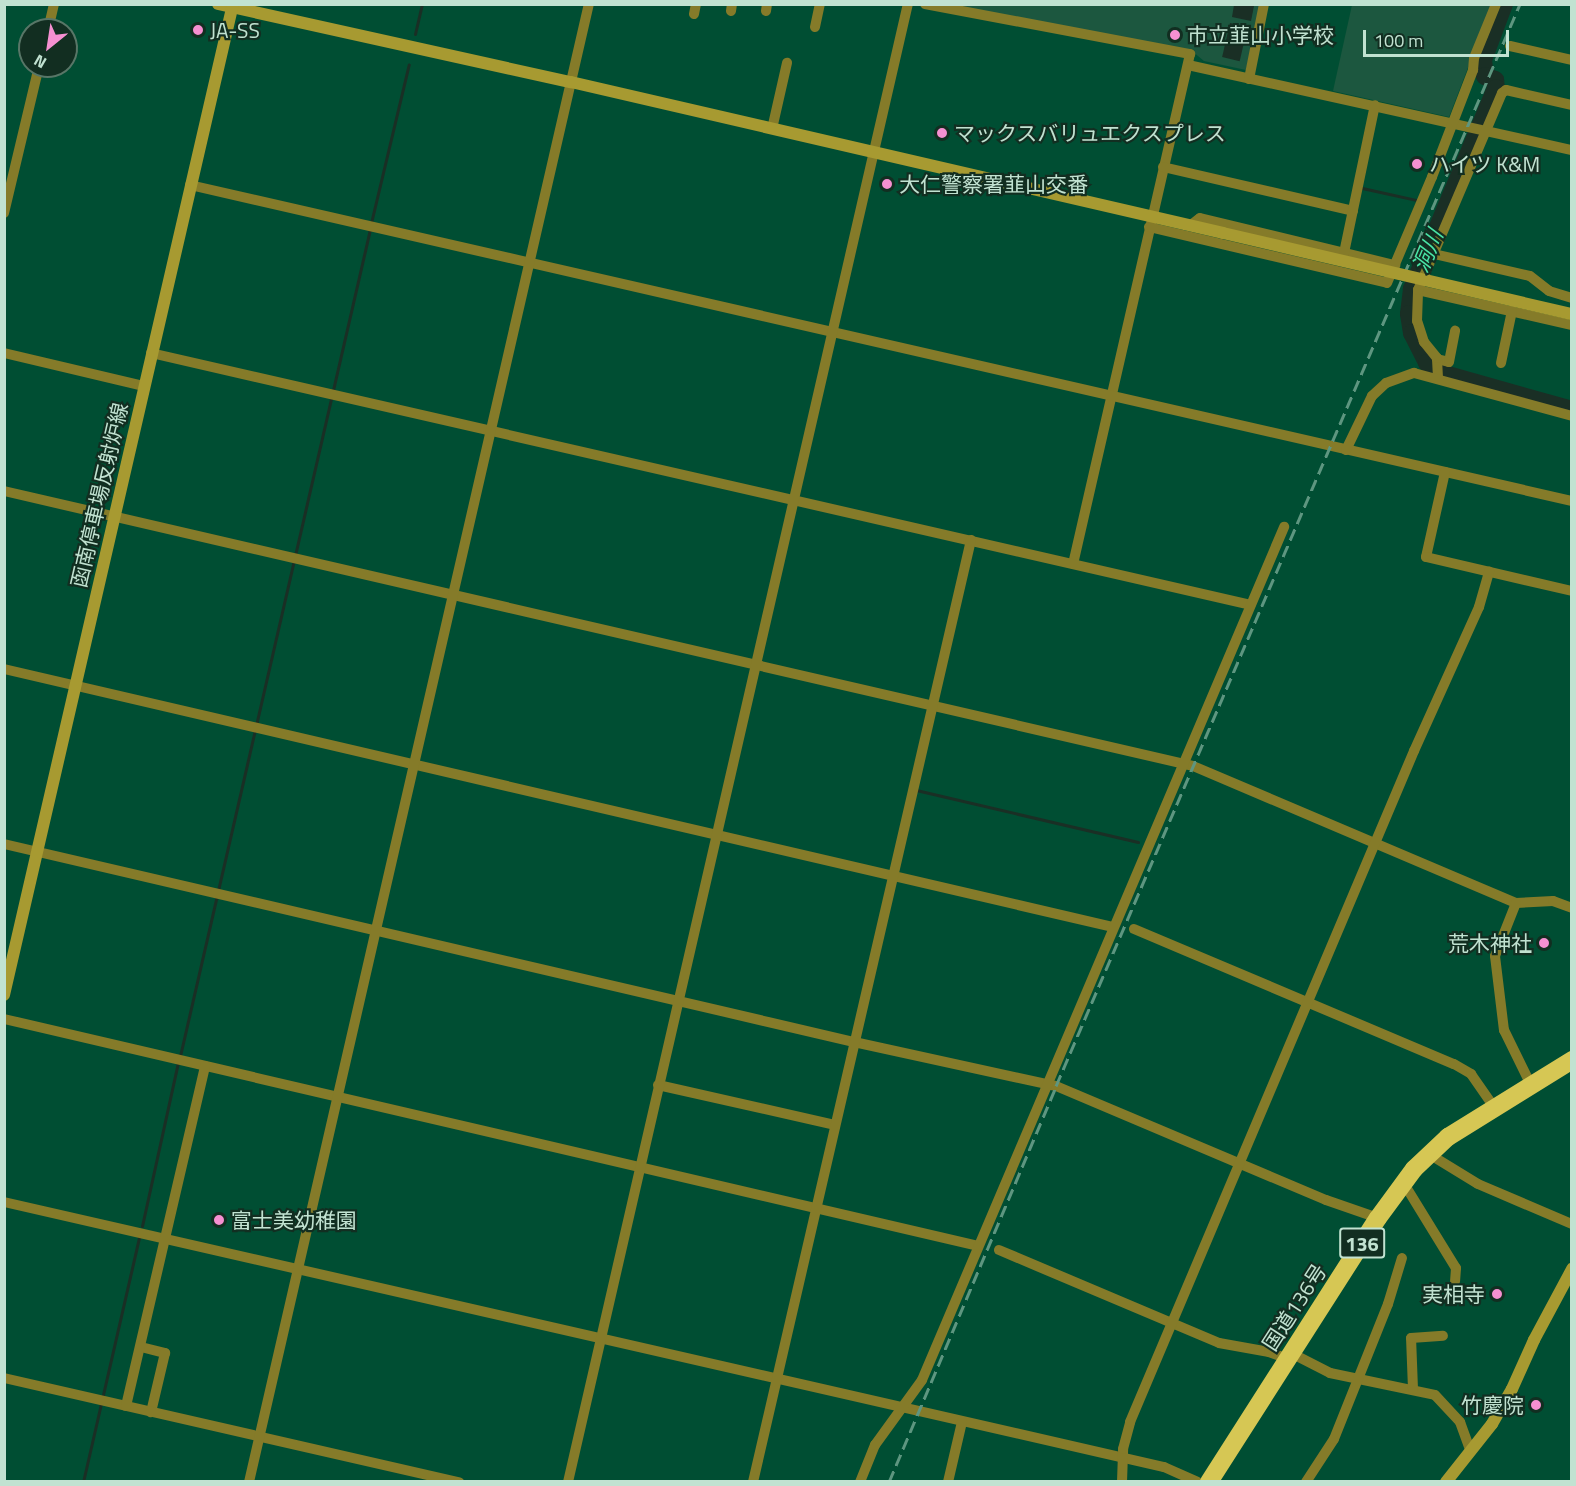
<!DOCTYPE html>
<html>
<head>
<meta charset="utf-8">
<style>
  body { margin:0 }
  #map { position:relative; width:1576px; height:1486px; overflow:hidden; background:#004e33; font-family:"Titillium Web","Noto Sans JP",sans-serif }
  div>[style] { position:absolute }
  .built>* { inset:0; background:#1c573f }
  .water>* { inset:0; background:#1a2f25; transform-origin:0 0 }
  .stream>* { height:3px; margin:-1.5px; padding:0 1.5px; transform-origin:1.5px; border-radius:1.5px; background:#1a2f25 }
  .river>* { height:18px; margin:-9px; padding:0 9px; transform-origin:9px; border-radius:9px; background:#1a2f25 }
  .street>* { height:10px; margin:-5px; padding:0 5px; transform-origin:5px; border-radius:5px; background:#857b29 }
  .secondary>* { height:12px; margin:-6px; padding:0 6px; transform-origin:6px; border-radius:6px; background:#a79a31 }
  .highway>* { height:18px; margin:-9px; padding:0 9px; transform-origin:9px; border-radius:9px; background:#d6c754 }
  .rail>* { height:3px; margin-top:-1.5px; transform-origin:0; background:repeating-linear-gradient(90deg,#5e9680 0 12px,transparent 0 18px) }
  .secondary-bridge>* { height:12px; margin:-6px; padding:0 6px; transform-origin:6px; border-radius:6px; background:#a79a31 }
  .dots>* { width:16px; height:16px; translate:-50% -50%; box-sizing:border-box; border:3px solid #122e21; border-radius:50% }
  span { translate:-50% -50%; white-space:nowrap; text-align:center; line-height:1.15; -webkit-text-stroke:4.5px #122e21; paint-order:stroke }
  .shield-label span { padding:2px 4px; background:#122e21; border:2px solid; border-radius:4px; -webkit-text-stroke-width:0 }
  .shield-label { font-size:20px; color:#c1e2d1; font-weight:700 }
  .poi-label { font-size:21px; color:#c1e2d1 }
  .left { translate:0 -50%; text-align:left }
  .right { translate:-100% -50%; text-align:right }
  .street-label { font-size:21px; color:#c1e2d1 }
  .water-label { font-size:22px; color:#49e4a6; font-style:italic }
  .frame { position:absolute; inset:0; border:6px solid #c1e2d1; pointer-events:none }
  .north { position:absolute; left:18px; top:18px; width:60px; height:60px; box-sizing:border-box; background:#122e21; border:2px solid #587667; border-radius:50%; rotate:210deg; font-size:16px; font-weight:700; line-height:24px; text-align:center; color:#c1e2d1 }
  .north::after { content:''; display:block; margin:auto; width:21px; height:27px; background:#f590d1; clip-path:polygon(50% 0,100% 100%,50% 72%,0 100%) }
  .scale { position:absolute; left:1363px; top:30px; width:146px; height:27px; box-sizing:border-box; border:3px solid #c1e2d1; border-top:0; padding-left:8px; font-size:18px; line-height:21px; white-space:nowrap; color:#c1e2d1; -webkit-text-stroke:4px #122e21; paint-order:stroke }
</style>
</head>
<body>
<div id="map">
  <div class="built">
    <div style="clip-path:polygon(922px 5px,1261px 5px,1246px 70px,1204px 61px,1192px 51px)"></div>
    <div style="clip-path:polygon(1352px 5px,1492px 5px,1449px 117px,1333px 91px)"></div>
  </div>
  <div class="water">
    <div style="clip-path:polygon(1234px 5px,1254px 6px,1251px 21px,1232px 17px)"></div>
    <div style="left:1230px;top:23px;width:18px;height:35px;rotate:13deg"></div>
  </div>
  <div class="stream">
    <div style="left:415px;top:34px;width:31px;rotate:-77deg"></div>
    <div style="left:1362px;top:188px;width:55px;rotate:12.5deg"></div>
    <div style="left:371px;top:223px;width:163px;rotate:-76.6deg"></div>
    <div style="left:916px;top:790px;width:228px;rotate:13.2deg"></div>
    <div style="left:180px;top:1056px;width:849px;rotate:-77.06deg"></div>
    <div style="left:142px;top:1226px;width:168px;rotate:-77.6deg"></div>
    <div style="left:83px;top:1482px;width:251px;rotate:-77.1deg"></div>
  </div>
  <div class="river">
    <div style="left:1504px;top:4px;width:60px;rotate:110.6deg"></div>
    <div style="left:1483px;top:60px;width:16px;rotate:83deg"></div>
    <div style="left:1485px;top:76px;width:11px;rotate:22deg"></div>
    <div style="left:1495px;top:80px;width:8px;rotate:83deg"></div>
    <div style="left:1496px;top:88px;width:218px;rotate:112.7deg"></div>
    <div style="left:1412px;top:289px;width:25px;rotate:97deg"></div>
    <div style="left:1409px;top:314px;width:19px;rotate:81deg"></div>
    <div style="left:1412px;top:333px;width:34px;rotate:63deg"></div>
    <div style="left:1427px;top:363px;width:20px;rotate:33deg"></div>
    <div style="left:1444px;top:374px;width:133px;rotate:15.7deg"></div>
  </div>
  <div class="street">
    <div style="left:925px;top:4px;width:270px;rotate:10.7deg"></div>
    <div style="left:1190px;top:54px;width:523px;rotate:102.92deg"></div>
    <div style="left:731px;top:11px;width:7px;rotate:-82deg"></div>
    <div style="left:766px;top:11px;width:7px;rotate:-82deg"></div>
    <div style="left:694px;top:14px;width:10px;rotate:-79deg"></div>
    <div style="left:815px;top:27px;width:24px;rotate:-78deg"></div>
    <div style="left:48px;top:30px;width:27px;rotate:-77deg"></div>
    <div style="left:1510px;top:46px;width:64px;rotate:12.7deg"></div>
    <div style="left:1188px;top:65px;width:393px;rotate:12.5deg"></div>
    <div style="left:1249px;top:79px;width:76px;rotate:-78.7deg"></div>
    <div style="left:772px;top:129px;width:68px;rotate:-77.2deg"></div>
    <div style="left:1163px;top:167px;width:195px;rotate:13deg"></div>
    <div style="left:190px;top:185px;width:1418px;rotate:12.88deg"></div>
    <div style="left:4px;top:213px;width:151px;rotate:-76.6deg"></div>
    <div style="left:1191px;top:225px;width:11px;rotate:-38deg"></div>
    <div style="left:1200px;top:218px;width:201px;rotate:13.6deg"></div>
    <div style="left:1149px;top:227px;width:244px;rotate:13.2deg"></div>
    <div style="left:1387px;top:283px;width:115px;rotate:-67deg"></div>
    <div style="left:1432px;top:177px;width:115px;rotate:-69deg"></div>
    <div style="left:1473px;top:70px;width:12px;rotate:-85deg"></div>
    <div style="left:1474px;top:58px;width:58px;rotate:-67.8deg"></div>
    <div style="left:1344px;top:253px;width:151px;rotate:-78.2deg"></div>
    <div style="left:1434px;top:254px;width:98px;rotate:12.9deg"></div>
    <div style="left:1530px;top:276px;width:24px;rotate:38deg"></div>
    <div style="left:1549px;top:291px;width:24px;rotate:17deg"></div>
    <div style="left:1418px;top:290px;width:158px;rotate:12.8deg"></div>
    <div style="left:4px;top:353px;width:144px;rotate:13.3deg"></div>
    <div style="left:151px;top:353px;width:1128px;rotate:12.9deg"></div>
    <div style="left:1437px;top:359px;width:12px;rotate:14deg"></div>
    <div style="left:1449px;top:362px;width:32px;rotate:-79deg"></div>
    <div style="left:1501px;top:363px;width:53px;rotate:-78.1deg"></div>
    <div style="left:1438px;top:378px;width:20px;rotate:-93deg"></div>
    <div style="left:1437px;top:358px;width:21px;rotate:-129deg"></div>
    <div style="left:1424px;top:342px;width:22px;rotate:-108deg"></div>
    <div style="left:1417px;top:321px;width:31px;rotate:-88deg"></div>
    <div style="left:1418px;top:290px;width:214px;rotate:-66.9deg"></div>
    <div style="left:1502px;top:93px;width:5px;rotate:-37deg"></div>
    <div style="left:1506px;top:90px;width:68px;rotate:12.8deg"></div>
    <div style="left:1346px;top:450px;width:60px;rotate:-64.3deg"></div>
    <div style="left:1372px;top:396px;width:19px;rotate:-43deg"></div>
    <div style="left:1386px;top:383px;width:30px;rotate:-20deg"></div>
    <div style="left:1414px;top:373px;width:164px;rotate:15.2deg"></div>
    <div style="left:1445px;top:472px;width:87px;rotate:102.6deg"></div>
    <div style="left:1426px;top:557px;width:150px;rotate:13.1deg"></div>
    <div style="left:4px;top:491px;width:1220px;rotate:13.02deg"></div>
    <div style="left:1193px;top:766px;width:351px;rotate:23deg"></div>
    <div style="left:1516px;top:903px;width:37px;rotate:-3deg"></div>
    <div style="left:1553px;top:901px;width:20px;rotate:20deg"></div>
    <div style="left:4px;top:669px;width:1139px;rotate:13.1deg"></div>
    <div style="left:4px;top:844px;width:873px;rotate:13.11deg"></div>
    <div style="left:854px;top:1042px;width:207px;rotate:12.3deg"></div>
    <div style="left:1056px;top:1086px;width:293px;rotate:22.9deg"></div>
    <div style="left:1326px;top:1200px;width:55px;rotate:19.1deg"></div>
    <div style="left:1516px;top:903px;width:57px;rotate:111.6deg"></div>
    <div style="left:1495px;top:956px;width:75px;rotate:83.1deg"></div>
    <div style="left:1504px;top:1030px;width:61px;rotate:63.9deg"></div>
    <div style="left:1134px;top:929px;width:347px;rotate:22.9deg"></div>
    <div style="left:1454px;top:1064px;width:20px;rotate:30deg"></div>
    <div style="left:1471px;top:1074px;width:40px;rotate:55.1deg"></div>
    <div style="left:4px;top:1019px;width:1000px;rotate:13.12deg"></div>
    <div style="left:658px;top:1085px;width:181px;rotate:12.7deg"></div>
    <div style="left:1429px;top:1154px;width:57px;rotate:31.5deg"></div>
    <div style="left:1478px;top:1184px;width:102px;rotate:23.1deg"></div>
    <div style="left:1403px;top:1182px;width:101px;rotate:58.4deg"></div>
    <div style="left:1456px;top:1268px;width:13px;rotate:94deg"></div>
    <div style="left:4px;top:1202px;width:1190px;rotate:12.87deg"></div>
    <div style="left:1164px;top:1467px;width:36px;rotate:24deg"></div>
    <div style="left:999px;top:1250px;width:239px;rotate:22.9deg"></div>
    <div style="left:1219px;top:1343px;width:51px;rotate:10.2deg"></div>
    <div style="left:1269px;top:1352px;width:20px;rotate:20deg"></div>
    <div style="left:141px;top:1347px;width:25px;rotate:14deg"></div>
    <div style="left:165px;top:1353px;width:61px;rotate:103.3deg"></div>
    <div style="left:1291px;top:1353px;width:44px;rotate:27.1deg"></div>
    <div style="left:1330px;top:1373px;width:107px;rotate:11.8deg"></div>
    <div style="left:1435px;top:1395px;width:37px;rotate:47deg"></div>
    <div style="left:1460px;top:1422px;width:29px;rotate:70deg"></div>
    <div style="left:4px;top:1378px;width:467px;rotate:12.9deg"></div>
    <div style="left:1413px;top:1389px;width:51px;rotate:-92.2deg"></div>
    <div style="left:1411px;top:1338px;width:32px;rotate:-4deg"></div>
    <div style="left:126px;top:1406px;width:349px;rotate:-76.9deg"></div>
    <div style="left:249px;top:1482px;width:1517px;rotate:-77.05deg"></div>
    <div style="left:568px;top:1482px;width:1517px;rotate:-77.05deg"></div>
    <div style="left:753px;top:1482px;width:967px;rotate:-76.97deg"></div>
    <div style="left:860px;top:1482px;width:40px;rotate:-68deg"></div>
    <div style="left:875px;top:1445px;width:80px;rotate:-54.1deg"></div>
    <div style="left:922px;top:1380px;width:927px;rotate:-67deg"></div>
    <div style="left:948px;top:1482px;width:62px;rotate:-76.9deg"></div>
    <div style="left:1122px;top:1482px;width:33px;rotate:-88deg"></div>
    <div style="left:1123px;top:1449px;width:28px;rotate:-75deg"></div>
    <div style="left:1130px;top:1422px;width:729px;rotate:-67.06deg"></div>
    <div style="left:1414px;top:751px;width:158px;rotate:-65.7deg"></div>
    <div style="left:1479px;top:607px;width:37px;rotate:-74deg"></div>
    <div style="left:1306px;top:1482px;width:51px;rotate:-56.9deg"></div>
    <div style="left:1334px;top:1439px;width:145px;rotate:-68.2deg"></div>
    <div style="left:1388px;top:1304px;width:48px;rotate:-73.1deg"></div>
  </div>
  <div class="secondary">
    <div style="left:218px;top:4px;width:362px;rotate:12.5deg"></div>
    <div style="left:571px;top:82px;width:669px;rotate:13.04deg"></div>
    <div style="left:4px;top:995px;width:1017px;rotate:-76.99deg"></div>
    <div style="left:1446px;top:1482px;width:74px;rotate:-51.6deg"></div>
    <div style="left:1492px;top:1424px;width:40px;rotate:-60.3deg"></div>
    <div style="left:1512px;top:1389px;width:54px;rotate:-65.8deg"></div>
    <div style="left:1534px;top:1340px;width:81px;rotate:-61.8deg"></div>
  </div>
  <div class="highway">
    <div style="left:1209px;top:1482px;width:313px;rotate:-57.4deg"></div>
    <div style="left:1378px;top:1218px;width:61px;rotate:-53.7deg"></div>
    <div style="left:1414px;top:1169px;width:47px;rotate:-43.3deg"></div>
    <div style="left:1448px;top:1137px;width:146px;rotate:-31.8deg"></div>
  </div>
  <div class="rail">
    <div style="left:889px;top:1482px;width:430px;rotate:-67.1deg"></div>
    <div style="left:1056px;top:1086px;width:1177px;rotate:-66.79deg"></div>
  </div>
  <div class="secondary-bridge">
    <div style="left:1223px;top:233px;width:358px;rotate:13.1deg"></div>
  </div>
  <div class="dots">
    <div style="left:198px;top:30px;background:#f590d1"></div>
    <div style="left:1175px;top:35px;background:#f590d1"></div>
    <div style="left:942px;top:133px;background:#f590d1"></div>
    <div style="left:1417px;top:164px;background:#f590d1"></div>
    <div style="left:887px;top:184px;background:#f590d1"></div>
    <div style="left:1544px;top:943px;background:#f590d1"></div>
    <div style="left:219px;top:1220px;background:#f590d1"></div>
    <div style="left:1497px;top:1294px;background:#f590d1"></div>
    <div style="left:1536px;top:1405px;background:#f590d1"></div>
  </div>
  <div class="shield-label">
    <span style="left:1362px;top:1243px">136</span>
  </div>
  <div class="poi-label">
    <span class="left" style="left:210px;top:30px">JA-SS</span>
    <span class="left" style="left:1187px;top:35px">市立韮山小学校</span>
    <span class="left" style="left:954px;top:133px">マックスバリュエクスプレス</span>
    <span class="left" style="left:1429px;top:164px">ハイツ K&amp;M</span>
    <span class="left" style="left:899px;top:184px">大仁警察署韮山交番</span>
    <span class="right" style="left:1532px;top:943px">荒木神社</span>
    <span class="left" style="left:231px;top:1220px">富士美幼稚園</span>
    <span class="right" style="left:1485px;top:1294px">実相寺</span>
    <span class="right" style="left:1524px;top:1405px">竹慶院</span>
  </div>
  <div class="street-label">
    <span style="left:99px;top:495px;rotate:-77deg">函南停車場反射炉線</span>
    <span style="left:1294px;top:1307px;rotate:-57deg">国道136号</span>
  </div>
  <div class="water-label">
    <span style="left:1428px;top:251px;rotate:-67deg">洞川</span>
  </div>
  <div class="frame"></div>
  <div class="north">N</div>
  <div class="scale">100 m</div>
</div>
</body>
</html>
